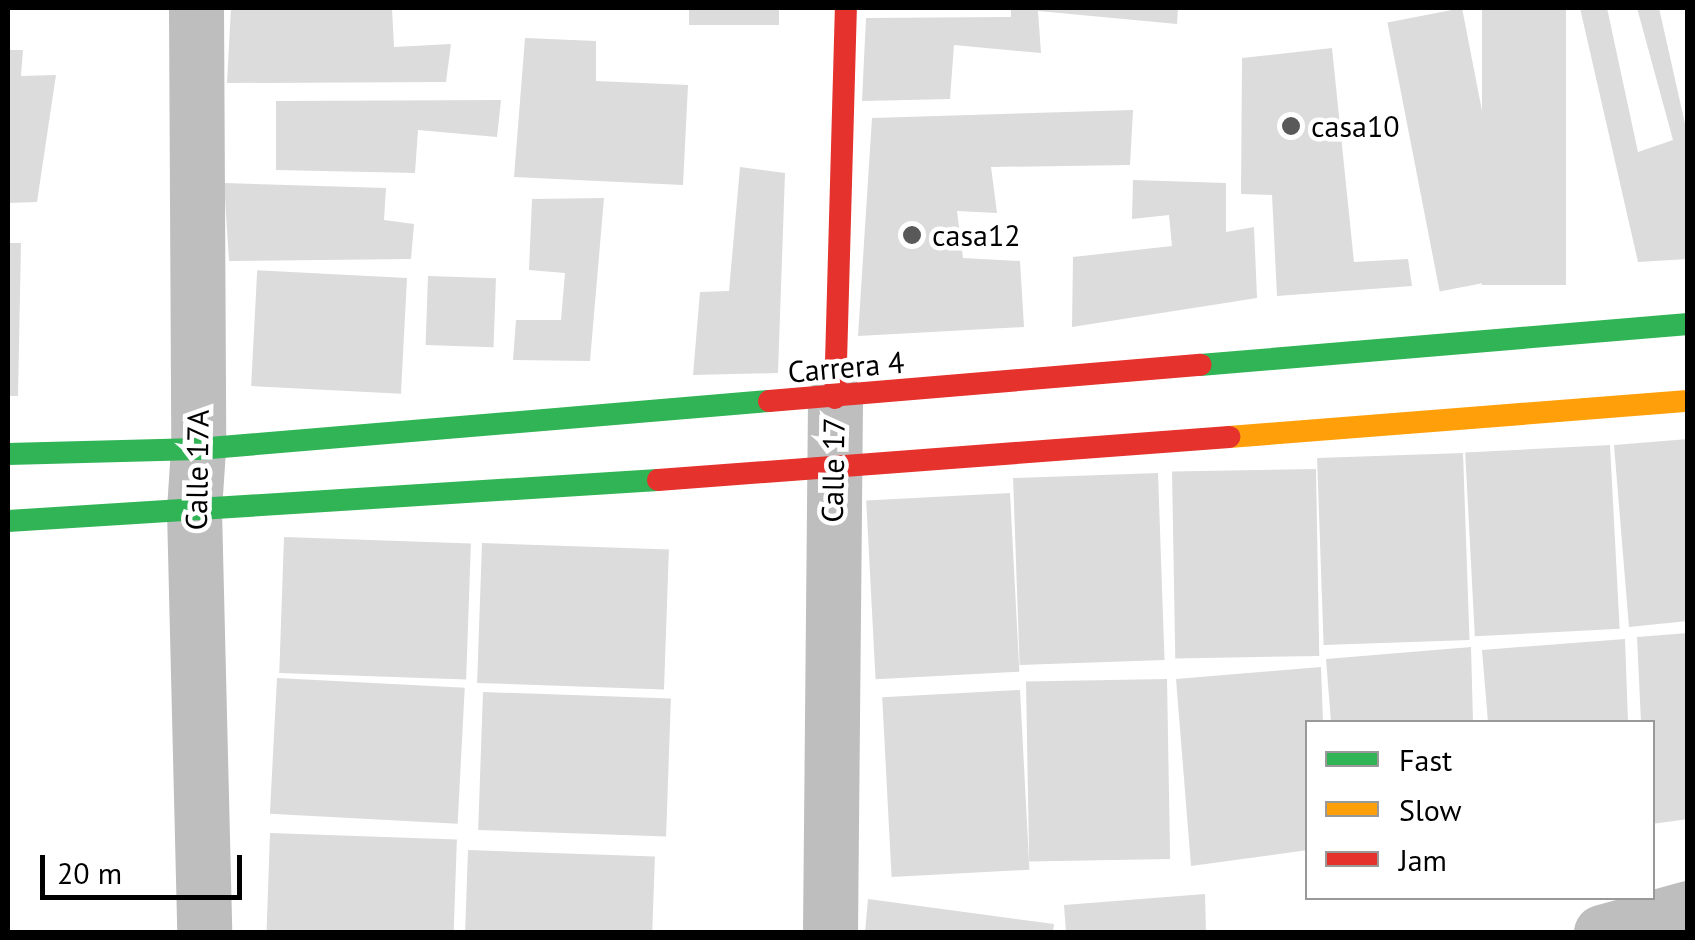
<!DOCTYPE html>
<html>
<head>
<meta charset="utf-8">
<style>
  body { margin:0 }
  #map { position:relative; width:1695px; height:940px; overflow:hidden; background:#fff; font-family:"PT Sans",sans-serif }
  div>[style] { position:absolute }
  .building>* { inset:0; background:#dcdcdc; transform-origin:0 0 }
  .street>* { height:55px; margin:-27.5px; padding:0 27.5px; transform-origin:27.5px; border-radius:27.5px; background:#bebebe }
  .fast>* { height:22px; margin:-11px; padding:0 11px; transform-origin:11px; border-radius:11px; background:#30b455 }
  .slow>* { height:22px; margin:-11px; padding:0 11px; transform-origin:11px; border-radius:11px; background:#ff9f0a }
  .jam>* { height:22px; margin:-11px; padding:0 11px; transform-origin:11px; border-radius:11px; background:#e5322d }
  .dots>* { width:28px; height:28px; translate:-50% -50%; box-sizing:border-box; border:5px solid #fff; border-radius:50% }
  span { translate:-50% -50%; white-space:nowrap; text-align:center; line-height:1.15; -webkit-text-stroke:9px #fff; paint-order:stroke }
  .poi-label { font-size:30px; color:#000 }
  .left { translate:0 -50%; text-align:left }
  .street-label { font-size:30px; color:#000 }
  .frame { position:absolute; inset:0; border:10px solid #000; pointer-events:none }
  .legend { position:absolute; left:1305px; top:720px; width:350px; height:180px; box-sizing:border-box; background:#fff; border:2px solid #999; margin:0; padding:12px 18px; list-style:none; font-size:30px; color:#000 }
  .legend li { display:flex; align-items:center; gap:20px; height:50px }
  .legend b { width:50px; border:2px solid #999 }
  .scale { position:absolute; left:40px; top:855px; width:202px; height:45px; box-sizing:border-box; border:5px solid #000; border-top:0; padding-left:12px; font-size:30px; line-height:35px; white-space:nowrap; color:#000; -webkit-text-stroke:8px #fff; paint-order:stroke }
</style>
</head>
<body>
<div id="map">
  <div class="building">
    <div style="clip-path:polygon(231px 8px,392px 8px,394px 47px,451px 44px,446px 82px,227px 83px)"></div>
    <div style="left:689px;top:8px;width:90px;height:17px"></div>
    <div style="clip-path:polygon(1011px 8px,1178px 8px,1177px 24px,1038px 11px,1041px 53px,954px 45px,950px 99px,862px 101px,866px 18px,1011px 17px)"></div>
    <div style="left:1462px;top:8px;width:274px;height:76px;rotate:79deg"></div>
    <div style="left:1482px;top:8px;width:84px;height:277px"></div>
    <div style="clip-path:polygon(1580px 8px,1607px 8px,1638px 152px,1673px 140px,1637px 8px,1659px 8px,1688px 137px,1688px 259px,1638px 262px)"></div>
    <div style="clip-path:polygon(525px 38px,596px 41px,596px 81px,688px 85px,683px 185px,514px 177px)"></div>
    <div style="clip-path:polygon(1332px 48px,1354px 262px,1408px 259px,1412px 286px,1277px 296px,1272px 195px,1241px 194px,1242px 58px)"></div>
    <div style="clip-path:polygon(8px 50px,23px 50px,21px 76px,56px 75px,37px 202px,8px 203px)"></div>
    <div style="clip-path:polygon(501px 100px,497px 137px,418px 130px,415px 173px,276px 170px,276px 101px)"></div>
    <div style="clip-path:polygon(1133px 110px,1130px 165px,991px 167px,997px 213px,957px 211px,963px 258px,1020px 261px,1024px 327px,858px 336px,872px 118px)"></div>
    <div style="clip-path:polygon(740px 167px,785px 173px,778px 373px,693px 375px,700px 292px,729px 291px)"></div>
    <div style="clip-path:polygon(1133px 180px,1226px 183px,1226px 232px,1254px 227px,1257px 298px,1072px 327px,1073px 257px,1172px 246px,1169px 215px,1132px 219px)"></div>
    <div style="clip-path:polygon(224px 183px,386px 188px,384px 220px,414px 224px,411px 259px,229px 261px)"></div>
    <div style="clip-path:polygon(604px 198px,590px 361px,513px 360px,516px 320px,561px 320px,565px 273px,529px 270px,532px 199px)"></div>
    <div style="clip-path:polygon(8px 243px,21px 243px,18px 396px,8px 396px)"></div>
    <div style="left:428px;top:276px;width:68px;height:69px;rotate:2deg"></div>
    <div style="left:407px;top:278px;width:116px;height:150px;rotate:93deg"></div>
    <div style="clip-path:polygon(1688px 439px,1688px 621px,1629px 627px,1614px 445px)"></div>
    <div style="left:1610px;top:445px;width:184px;height:145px;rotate:87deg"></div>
    <div style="left:1463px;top:453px;width:187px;height:146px;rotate:88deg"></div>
    <div style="left:1316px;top:469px;width:187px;height:144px;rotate:89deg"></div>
    <div style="left:1158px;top:473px;width:187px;height:145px;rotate:88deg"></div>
    <div style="left:1010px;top:493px;width:179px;height:144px;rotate:87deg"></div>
    <div style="left:284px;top:537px;width:187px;height:136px;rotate:2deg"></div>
    <div style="left:482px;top:543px;width:187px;height:140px;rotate:2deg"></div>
    <div style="clip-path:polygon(1688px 633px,1688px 819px,1652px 824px,1652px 722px,1641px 722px,1637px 637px)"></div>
    <div style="clip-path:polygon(1625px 639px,1628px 722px,1488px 722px,1482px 650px)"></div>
    <div style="clip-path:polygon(1471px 647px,1473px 722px,1331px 722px,1326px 659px)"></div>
    <div style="clip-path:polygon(1321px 667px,1323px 722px,1308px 722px,1308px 850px,1191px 866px,1176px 679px)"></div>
    <div style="left:277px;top:678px;width:188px;height:136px;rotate:3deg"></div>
    <div style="left:1167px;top:679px;width:180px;height:141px;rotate:89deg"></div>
    <div style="left:1020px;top:690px;width:180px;height:138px;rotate:87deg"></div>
    <div style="left:483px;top:692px;width:188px;height:138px;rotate:2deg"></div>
    <div style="left:270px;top:833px;width:187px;height:99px;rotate:2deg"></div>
    <div style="left:468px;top:850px;width:187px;height:82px;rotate:2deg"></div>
    <div style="clip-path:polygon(1205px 894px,1206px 932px,1066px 932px,1064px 905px)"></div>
    <div style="clip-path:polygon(868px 899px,1054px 924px,1053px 932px,865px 932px)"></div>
  </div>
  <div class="street">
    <div style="left:196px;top:8px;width:441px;rotate:89.7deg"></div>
    <div style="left:198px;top:449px;width:61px;rotate:93.8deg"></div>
    <div style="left:194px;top:510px;width:422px;rotate:88.6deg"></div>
    <div style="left:830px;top:932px;width:534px;rotate:-89.46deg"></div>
    <div style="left:1601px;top:932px;width:90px;rotate:-15.4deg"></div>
  </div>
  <div class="fast">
    <div style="left:1200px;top:365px;width:490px;rotate:-4.8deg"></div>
    <div style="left:8px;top:454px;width:190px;rotate:-1.5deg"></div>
    <div style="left:198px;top:449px;width:573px;rotate:-4.81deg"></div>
    <div style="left:8px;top:521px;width:651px;rotate:-3.61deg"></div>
  </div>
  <div class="slow">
    <div style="left:1229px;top:437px;width:460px;rotate:-4.5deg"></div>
  </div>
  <div class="jam">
    <div style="left:835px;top:398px;width:390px;rotate:-88.4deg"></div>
    <div style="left:769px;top:401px;width:433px;rotate:-4.8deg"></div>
    <div style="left:658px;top:480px;width:573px;rotate:-4.31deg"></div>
  </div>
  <div class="dots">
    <div style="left:1291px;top:126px;background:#595959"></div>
    <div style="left:912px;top:235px;background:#595959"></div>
  </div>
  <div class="poi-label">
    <span class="left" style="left:1311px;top:126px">casa10</span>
    <span class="left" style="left:932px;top:235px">casa12</span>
  </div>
  <div class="street-label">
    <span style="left:846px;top:367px;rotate:-5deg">Carrera 4</span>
    <span style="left:197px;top:470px;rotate:-89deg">Calle 17A</span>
    <span style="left:833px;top:470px;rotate:-89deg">Calle 17</span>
  </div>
  <div class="frame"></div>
  <ul class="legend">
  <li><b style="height:12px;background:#30b455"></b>Fast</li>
  <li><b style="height:12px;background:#ff9f0a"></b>Slow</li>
  <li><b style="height:12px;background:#e5322d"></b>Jam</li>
  </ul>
  <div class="scale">20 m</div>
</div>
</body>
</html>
